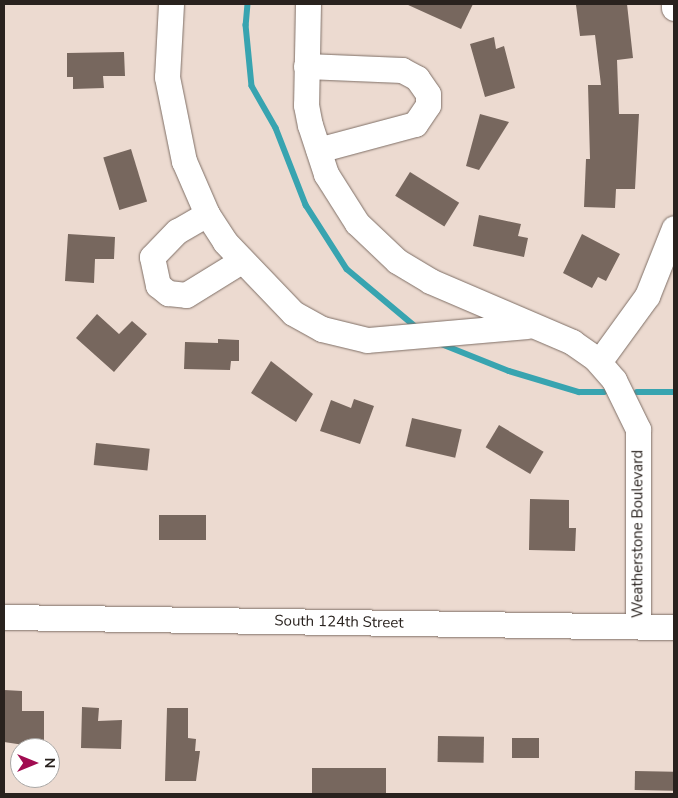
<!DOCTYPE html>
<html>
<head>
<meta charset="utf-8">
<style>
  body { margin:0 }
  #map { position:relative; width:678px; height:798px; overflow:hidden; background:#ecdad0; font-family:"Nunito Sans",sans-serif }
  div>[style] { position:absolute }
  .stream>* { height:5.5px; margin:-2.75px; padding:0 2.75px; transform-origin:2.75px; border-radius:2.75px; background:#38a4b0 }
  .building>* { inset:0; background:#77675e; transform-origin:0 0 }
  .roads { filter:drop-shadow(0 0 1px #7f6f66) drop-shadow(0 0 1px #7f6f66) }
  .minor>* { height:25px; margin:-12.5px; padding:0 12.5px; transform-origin:12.5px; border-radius:12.5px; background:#fff }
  span { translate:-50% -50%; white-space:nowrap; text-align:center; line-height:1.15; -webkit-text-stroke:5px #fff; paint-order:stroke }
  .street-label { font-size:15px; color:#29221e }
  .frame { position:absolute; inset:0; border:5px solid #29221e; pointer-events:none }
  .north { position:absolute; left:10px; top:738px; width:50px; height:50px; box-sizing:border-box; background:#fff; border:1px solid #a9a7a5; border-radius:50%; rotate:90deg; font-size:14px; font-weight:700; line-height:20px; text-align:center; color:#29221e }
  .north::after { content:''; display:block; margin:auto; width:18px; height:22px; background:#a10c51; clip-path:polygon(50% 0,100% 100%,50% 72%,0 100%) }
</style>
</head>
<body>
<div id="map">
  <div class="stream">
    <div style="left:248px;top:4px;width:21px;rotate:95deg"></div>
    <div style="left:246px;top:25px;width:61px;rotate:84.4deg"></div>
    <div style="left:252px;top:86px;width:48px;rotate:60.3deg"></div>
    <div style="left:276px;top:128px;width:83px;rotate:68.7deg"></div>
    <div style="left:306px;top:205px;width:76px;rotate:57.4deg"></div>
    <div style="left:347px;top:269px;width:90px;rotate:40deg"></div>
    <div style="left:439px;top:343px;width:75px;rotate:21.8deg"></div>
    <div style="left:509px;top:371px;width:73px;rotate:16.7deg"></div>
    <div style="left:579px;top:392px;width:25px"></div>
    <div style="left:637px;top:392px;width:37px"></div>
  </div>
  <div class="building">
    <div style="clip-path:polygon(406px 4px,473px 4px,461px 29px)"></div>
    <div style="clip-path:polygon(627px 4px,633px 58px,617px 60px,619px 114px,639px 114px,635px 189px,616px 189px,615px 208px,584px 207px,586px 159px,590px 159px,588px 85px,601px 85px,595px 35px,580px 36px,576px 5px)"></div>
    <div style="clip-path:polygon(494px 37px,496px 49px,504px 46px,515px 88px,485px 97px,470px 44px)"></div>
    <div style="clip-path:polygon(124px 52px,125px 76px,103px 76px,104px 88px,73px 89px,73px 77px,67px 77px,67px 53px)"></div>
    <div style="clip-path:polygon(480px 114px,509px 122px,479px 170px,466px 166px)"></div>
    <div style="left:131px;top:149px;width:55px;height:29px;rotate:73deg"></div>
    <div style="left:410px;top:172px;width:58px;height:28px;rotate:32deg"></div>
    <div style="clip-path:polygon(479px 215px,521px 224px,518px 236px,528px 238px,524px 257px,473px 246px)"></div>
    <div style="clip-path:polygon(68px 234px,115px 237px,114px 259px,95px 259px,94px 283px,65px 281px)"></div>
    <div style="clip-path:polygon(582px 234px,620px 254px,606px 281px,598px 277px,592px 288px,563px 273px)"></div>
    <div style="clip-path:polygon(97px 314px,119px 334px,132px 321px,147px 334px,114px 372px,76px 338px)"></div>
    <div style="clip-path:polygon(218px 339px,239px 340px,239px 361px,231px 361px,230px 370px,184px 369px,185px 342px,218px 343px)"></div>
    <div style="clip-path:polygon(271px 361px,313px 394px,296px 422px,251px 393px)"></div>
    <div style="clip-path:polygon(354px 399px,374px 406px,360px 444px,320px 431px,331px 400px,351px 408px)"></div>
    <div style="left:412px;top:418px;width:51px;height:29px;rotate:13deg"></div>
    <div style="left:499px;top:425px;width:52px;height:26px;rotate:31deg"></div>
    <div style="left:96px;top:443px;width:54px;height:22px;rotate:6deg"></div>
    <div style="clip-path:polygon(530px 499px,569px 500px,569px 528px,576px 528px,575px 551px,529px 550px)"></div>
    <div style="left:159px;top:515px;width:47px;height:25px"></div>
    <div style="clip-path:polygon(4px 690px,22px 691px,22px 711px,44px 711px,44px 748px,4px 742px)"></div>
    <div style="clip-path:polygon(82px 707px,99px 708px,98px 721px,122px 720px,121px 749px,81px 748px)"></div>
    <div style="clip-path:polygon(167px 708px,188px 708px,188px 738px,196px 739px,195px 751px,200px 751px,196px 781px,165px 781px)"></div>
    <div style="left:438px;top:736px;width:46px;height:26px;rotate:1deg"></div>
    <div style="left:512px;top:738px;width:27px;height:20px"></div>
    <div style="left:386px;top:768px;width:26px;height:74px;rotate:90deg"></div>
    <div style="left:635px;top:771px;width:39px;height:19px;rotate:1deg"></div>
  </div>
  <div class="roads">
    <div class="minor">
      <div style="left:171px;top:4px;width:73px;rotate:93.1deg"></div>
      <div style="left:167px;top:77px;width:86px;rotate:78.6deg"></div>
      <div style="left:184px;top:161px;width:58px;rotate:66.5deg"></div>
      <div style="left:207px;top:214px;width:33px;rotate:57deg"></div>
      <div style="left:225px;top:242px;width:98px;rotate:46.2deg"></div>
      <div style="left:293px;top:313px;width:33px;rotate:29deg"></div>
      <div style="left:322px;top:329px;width:46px;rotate:13.7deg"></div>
      <div style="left:367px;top:340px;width:160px;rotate:-5deg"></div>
      <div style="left:308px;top:4px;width:101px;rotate:91.1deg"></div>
      <div style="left:306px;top:105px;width:20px;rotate:79deg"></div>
      <div style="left:310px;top:125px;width:52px;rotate:71.9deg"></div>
      <div style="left:326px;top:174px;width:58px;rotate:57.7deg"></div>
      <div style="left:357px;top:223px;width:55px;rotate:43.5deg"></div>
      <div style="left:397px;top:261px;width:39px;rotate:31deg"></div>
      <div style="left:430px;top:281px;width:155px;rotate:23.2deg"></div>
      <div style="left:572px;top:342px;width:28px;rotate:35deg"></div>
      <div style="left:595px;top:358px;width:29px;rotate:49deg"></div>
      <div style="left:614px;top:380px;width:55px;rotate:63.9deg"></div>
      <div style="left:638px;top:429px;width:197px;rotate:90deg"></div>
      <div style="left:674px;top:4px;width:4px;rotate:90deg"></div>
      <div style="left:306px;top:66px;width:96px;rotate:2.4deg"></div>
      <div style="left:402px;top:70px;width:17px;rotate:28deg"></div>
      <div style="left:417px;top:78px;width:19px;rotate:55deg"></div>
      <div style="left:428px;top:94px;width:11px;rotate:90deg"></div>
      <div style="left:428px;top:105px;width:23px;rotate:124deg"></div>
      <div style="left:415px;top:124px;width:100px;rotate:165deg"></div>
      <div style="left:207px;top:214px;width:34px;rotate:150deg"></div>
      <div style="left:177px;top:231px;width:36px;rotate:134deg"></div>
      <div style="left:152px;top:257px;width:29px;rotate:78deg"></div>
      <div style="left:158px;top:285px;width:13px;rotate:39deg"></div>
      <div style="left:168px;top:293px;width:18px;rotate:6deg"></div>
      <div style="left:186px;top:295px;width:65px;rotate:-31.7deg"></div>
      <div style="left:599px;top:362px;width:82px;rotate:-54deg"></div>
      <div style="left:647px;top:296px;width:73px;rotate:-68.3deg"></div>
      <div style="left:4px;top:617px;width:670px;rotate:0.86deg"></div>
    </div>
  </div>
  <div class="street-label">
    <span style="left:638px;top:534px;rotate:-90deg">Weatherstone Boulevard</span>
    <span style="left:339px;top:622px;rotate:1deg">South 124th Street</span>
  </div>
  <div class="frame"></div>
  <div class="north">N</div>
</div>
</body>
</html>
